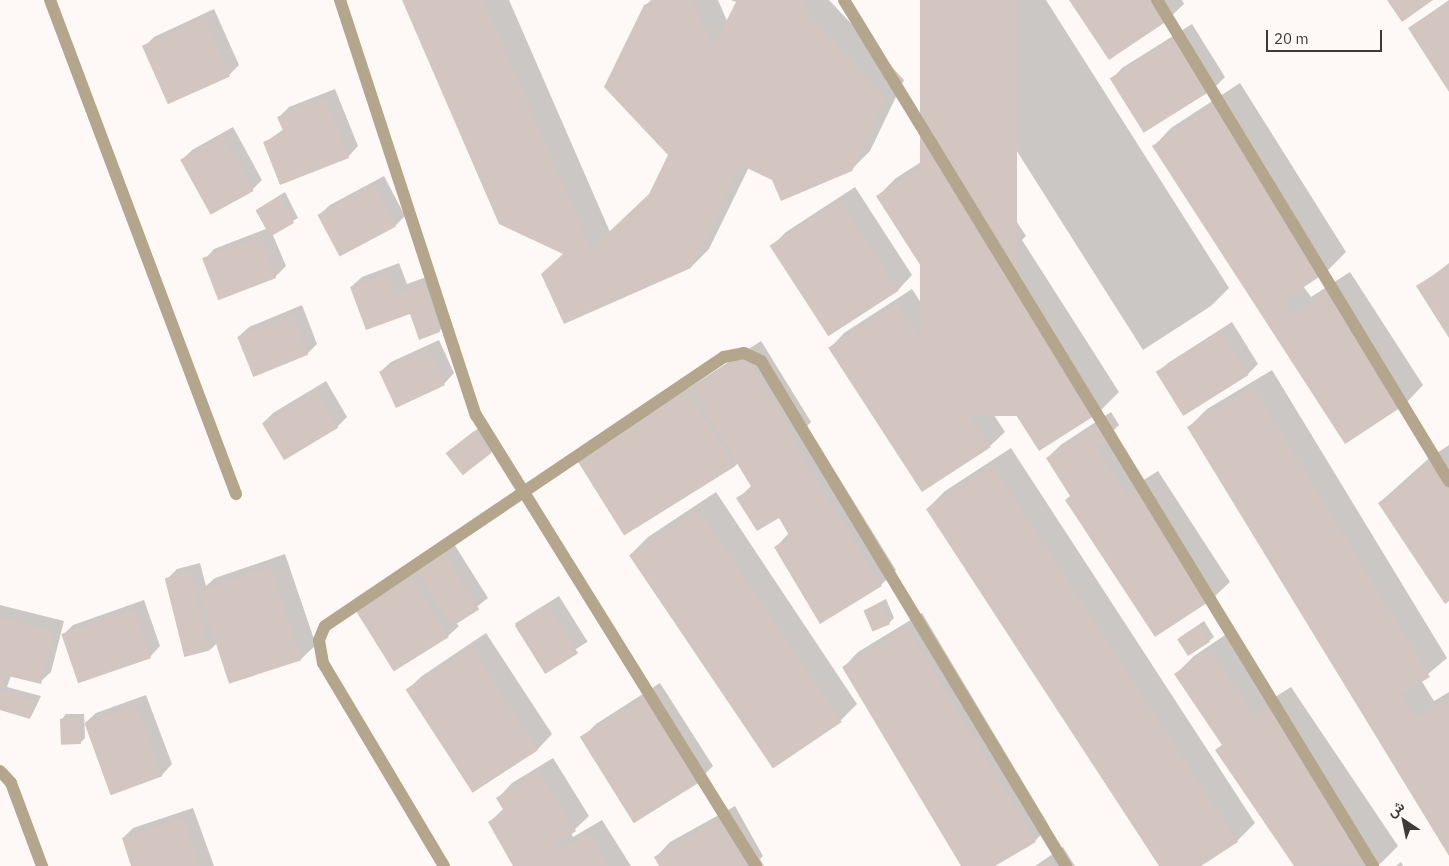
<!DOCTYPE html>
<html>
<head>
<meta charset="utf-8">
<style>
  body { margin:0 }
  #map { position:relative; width:1449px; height:866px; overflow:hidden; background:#fef9f6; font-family:"IBM Plex Sans",Vazirmatn,sans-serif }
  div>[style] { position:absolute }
  .shadow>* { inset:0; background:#0003; transform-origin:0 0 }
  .building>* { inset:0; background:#d3c6c0; transform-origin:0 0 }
  .street>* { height:12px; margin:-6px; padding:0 6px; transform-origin:6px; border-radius:6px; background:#b4a68c }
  span { translate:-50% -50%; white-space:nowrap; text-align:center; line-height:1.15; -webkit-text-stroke:5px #fef9f6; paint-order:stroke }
  .north { position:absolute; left:1379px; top:796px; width:50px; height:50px; -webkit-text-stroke:4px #fef9f6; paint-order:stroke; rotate:326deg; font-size:14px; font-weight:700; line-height:20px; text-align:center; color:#3f3a37 }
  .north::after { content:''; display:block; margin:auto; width:18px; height:22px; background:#3f3a37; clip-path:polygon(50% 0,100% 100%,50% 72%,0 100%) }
  .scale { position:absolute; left:1266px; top:30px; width:116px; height:22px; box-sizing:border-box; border:2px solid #3f3a37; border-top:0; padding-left:6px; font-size:15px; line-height:18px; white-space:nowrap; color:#3f3a37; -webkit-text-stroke:4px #fef9f6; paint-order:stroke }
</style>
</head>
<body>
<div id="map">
  <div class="shadow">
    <div style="clip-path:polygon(403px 0,509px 0,610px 232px,651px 193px,670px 155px,645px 6px,651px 0,718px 0,727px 21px,737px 1px,734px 0,829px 0,904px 80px,870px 151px,851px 170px,773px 179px,749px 167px,709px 249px,691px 267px,564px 253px)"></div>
    <div style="clip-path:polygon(921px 0,1046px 0,1229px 288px,1211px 306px,1143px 350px)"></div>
    <div style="clip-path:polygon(1071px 0,1182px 0,1184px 4px,1169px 18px)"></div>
    <div style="clip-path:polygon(1449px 0,1449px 90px,1409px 28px)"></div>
    <div style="clip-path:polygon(214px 9px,239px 65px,229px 75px,144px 47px,154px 37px)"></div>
    <div style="clip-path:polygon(1192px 24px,1225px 77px,1215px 87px,1112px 79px,1122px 68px)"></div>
    <div style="clip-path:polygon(1240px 83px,1346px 252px,1328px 270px,1303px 286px,1311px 297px,1350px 272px,1423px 385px,1406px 403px,1345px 442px,1154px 146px,1171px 128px)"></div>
    <div style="clip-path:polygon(335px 89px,358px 146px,348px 157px,264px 143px,284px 129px,279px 117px,289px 107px)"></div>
    <div style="clip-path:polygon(233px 127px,262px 180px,252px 190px,182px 160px,192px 150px)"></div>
    <div style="clip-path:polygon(962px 136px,1026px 236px,1022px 240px,1119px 392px,1101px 410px,878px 196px,896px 178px)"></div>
    <div style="clip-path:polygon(384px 176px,405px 216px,395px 226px,319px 215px,330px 205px)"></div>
    <div style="clip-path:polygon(855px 187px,912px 275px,898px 290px,772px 246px,786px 232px)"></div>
    <div style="clip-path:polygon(285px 192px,298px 218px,272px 233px,286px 266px,275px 277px,204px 260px,214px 249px,266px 229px,256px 210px)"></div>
    <div style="clip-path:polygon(399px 263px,407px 284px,432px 275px,449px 321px,439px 331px,411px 313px,351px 287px,362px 277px)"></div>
    <div style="clip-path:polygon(1449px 263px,1449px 336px,1418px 287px)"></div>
    <div style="clip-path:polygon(912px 289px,1005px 432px,990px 446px,830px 348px,844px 333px)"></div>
    <div style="clip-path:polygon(302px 305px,317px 344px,307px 354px,238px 337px,249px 327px)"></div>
    <div style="clip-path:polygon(1232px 322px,1258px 364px,1248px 374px,1158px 373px,1168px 363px)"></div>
    <div style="clip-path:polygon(439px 340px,454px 373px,444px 384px,380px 372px,391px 362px)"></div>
    <div style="clip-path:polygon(761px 341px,811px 422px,807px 426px,896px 570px,881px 585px,775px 548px,789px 533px,779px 516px,738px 499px,752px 485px,738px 463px,735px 466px,578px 460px)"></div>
    <div style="clip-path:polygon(1272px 370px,1447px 658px,1421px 680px,1434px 701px,1449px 692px,1449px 854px,1189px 427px,1207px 409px)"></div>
    <div style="clip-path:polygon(326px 381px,347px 417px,337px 427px,285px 458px,263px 423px,273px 413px)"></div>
    <div style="clip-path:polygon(1111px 412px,1119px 425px,1111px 433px,1142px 481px,1158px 471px,1230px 582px,1215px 596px,1071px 496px,1047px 458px,1062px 444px)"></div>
    <div style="clip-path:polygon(480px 427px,495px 448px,490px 453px,446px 453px)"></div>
    <div style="clip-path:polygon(1449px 445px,1449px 600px,1379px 503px,1427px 460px)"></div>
    <div style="clip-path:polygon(1011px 448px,1255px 823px,1237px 841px,1199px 866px,1160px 866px,927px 509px,945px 491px)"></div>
    <div style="clip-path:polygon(716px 492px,857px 704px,839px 722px,630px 555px,648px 537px)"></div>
    <div style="clip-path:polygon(449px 536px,488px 598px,456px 623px,459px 626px,448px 636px,395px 670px,413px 562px)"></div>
    <div style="clip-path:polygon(285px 554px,316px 645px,301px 659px,217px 643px,210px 650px,167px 579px,177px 569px,200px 563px,206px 586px,215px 578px)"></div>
    <div style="left:559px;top:596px;width:54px;height:52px;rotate:58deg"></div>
    <div style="clip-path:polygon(886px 599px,894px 618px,889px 623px,865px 610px)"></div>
    <div style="clip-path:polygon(144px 600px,160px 646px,150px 657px,63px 635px,73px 625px)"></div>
    <div style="clip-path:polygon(0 605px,64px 621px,51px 672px,40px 682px,11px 675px,7px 687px,41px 696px,31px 717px,0 708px)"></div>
    <div style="clip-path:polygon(922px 613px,1049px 826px,1035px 841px,992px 866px,962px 866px,844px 667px,858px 652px)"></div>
    <div style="clip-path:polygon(1204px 621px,1214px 637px,1209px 641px,1179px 638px)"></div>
    <div style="clip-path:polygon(486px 633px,552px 734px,538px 749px,474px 791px,407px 690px,422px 676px)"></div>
    <div style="clip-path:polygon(1228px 633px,1272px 699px,1291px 687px,1398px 846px,1378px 866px,1295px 866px,1217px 750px,1223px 744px,1176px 674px,1194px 656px)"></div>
    <div style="clip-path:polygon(660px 683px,713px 766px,698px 781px,582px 738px,596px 724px)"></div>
    <div style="clip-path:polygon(146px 695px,172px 764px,162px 775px,110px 793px,85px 723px,96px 713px)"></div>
    <div style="clip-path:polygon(66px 714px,84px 714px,85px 738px,80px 743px,62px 719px)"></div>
    <div style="clip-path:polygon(553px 758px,589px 816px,571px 833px,573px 837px,602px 820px,631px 866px,517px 866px,490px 822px,504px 808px,498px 798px,512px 783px)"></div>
    <div style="clip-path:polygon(735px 806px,763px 856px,760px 859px,764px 866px,661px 866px,656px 857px,670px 842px)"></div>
    <div style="clip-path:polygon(193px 808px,214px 866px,133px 866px,123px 838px,133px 828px)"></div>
    <div style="clip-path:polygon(1063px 847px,1075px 866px,1035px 866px)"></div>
    <div style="clip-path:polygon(1401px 862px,1403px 866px,1396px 866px)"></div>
  </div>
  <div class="building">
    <div style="clip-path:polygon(402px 0,483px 0,591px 249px,649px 194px,668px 155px,604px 87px,644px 5px,655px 0,692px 0,713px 47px,736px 2px,731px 0,806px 0,802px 8px,886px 98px,852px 171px,781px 201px,772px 180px,741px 165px,691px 268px,564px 324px,541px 274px,563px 254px,499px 224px)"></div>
    <div style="left:920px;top:0;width:97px;height:416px"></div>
    <div style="clip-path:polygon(1069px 0,1158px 0,1170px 19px,1109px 60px)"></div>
    <div style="clip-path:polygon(1387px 0,1433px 0,1402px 22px)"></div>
    <div style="clip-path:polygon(1449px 1px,1449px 92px,1408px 28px)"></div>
    <div style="left:204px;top:18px;width:64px;height:68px;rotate:66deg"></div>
    <div style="left:1181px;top:34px;width:64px;height:84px;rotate:58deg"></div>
    <div style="clip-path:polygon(325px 98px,349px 158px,280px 185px,263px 142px,284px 133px,277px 117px)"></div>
    <div style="clip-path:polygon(1221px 100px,1328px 271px,1283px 301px,1292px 315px,1332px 289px,1406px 404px,1345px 444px,1152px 146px)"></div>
    <div style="left:223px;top:136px;width:63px;height:49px;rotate:61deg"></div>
    <div style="clip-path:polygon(943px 153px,1009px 255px,1004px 258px,1102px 411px,1039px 451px,876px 196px)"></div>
    <div style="left:374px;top:185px;width:47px;height:64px;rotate:62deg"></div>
    <div style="left:279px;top:197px;width:30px;height:27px;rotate:60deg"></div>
    <div style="left:840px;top:200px;width:108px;height:84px;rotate:57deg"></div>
    <div style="left:260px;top:236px;width:45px;height:62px;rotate:69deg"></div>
    <div style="clip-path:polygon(1449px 265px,1449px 338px,1416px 286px)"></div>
    <div style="clip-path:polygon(389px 273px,396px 293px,422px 284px,440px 332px,419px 340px,410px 314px,366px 330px,350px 287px)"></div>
    <div style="left:897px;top:303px;width:172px;height:82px;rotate:57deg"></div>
    <div style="left:292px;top:315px;width:43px;height:59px;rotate:68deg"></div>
    <div style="left:1221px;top:331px;width:52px;height:77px;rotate:58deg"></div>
    <div style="left:428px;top:349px;width:40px;height:54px;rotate:65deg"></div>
    <div style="clip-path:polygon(746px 355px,797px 438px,793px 441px,882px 586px,820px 624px,774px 547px,790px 537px,779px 518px,757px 531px,736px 498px,752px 488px,691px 388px)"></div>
    <div style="clip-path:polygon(1253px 387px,1430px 677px,1401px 694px,1415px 718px,1447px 699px,1449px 702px,1449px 856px,1187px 427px)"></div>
    <div style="left:687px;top:389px;width:91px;height:131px;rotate:58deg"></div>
    <div style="left:316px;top:391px;width:43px;height:63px;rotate:59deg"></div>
    <div style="clip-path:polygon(1096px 426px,1105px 441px,1096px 447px,1127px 495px,1143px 485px,1216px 597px,1155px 637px,1065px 500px,1070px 496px,1046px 458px)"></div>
    <div style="left:474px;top:431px;width:28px;height:36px;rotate:52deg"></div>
    <div style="clip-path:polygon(1436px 457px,1449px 483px,1449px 601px,1445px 604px,1378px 503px,1414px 478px,1411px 474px)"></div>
    <div style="clip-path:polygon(992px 465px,1238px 842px,1201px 866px,1159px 866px,926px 509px)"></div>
    <div style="left:698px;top:509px;width:257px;height:83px;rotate:56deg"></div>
    <div style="left:439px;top:545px;width:76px;height:33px;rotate:58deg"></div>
    <div style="left:271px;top:567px;width:98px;height:76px;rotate:72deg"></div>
    <div style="left:407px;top:570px;width:79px;height:65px;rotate:58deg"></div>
    <div style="left:190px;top:572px;width:81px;height:26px;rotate:76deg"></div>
    <div style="left:881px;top:603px;width:23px;height:19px;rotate:67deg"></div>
    <div style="left:548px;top:605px;width:57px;height:39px;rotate:58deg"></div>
    <div style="left:134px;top:609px;width:52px;height:77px;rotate:71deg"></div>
    <div style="clip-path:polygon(0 617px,54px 631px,41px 684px,0 674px)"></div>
    <div style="left:1199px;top:625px;width:20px;height:26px;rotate:57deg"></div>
    <div style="clip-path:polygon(907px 627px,1036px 842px,995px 866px,961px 866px,842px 667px)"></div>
    <div style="left:471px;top:647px;width:123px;height:78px;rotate:57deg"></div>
    <div style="clip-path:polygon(1210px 650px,1254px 716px,1272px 704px,1380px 864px,1294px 866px,1215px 750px,1222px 745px,1174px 674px)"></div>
    <div style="clip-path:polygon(0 675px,4px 676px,1px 687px,0 687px)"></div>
    <div style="left:3px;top:691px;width:34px;height:19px;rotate:17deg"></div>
    <div style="left:645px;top:696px;width:102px;height:77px;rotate:58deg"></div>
    <div style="left:136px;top:704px;width:77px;height:55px;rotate:70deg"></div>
    <div style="left:80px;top:718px;width:26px;height:20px;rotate:88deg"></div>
    <div style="clip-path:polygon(538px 771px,576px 831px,555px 845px,559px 851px,587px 833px,608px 866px,513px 866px,488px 822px,504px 811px,496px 798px)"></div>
    <div style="clip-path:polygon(183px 817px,200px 866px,131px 866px,122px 838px)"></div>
    <div style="clip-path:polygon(720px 819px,746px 866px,659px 866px,654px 857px)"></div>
    <div style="clip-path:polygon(1048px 861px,1051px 866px,1040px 866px)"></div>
  </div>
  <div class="street">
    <div style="left:50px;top:0;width:528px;rotate:69.37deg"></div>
    <div style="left:340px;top:0;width:437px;rotate:71.9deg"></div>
    <div style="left:476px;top:415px;width:531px;rotate:58.17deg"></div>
    <div style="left:844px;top:0;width:1015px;rotate:58.58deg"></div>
    <div style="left:1157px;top:0;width:563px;rotate:58.74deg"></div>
    <div style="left:0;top:771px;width:16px;rotate:47deg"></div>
    <div style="left:11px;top:783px;width:89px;rotate:69.5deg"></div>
    <div style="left:444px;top:866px;width:236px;rotate:-120.8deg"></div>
    <div style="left:323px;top:663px;width:23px;rotate:-100deg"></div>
    <div style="left:319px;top:640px;width:15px;rotate:-67deg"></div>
    <div style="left:325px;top:626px;width:481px;rotate:-34deg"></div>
    <div style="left:724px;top:357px;width:20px;rotate:-11deg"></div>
    <div style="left:744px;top:353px;width:19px;rotate:25deg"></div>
    <div style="left:761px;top:361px;width:590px;rotate:58.87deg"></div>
  </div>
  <div class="north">ش</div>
  <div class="scale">20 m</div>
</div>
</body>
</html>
